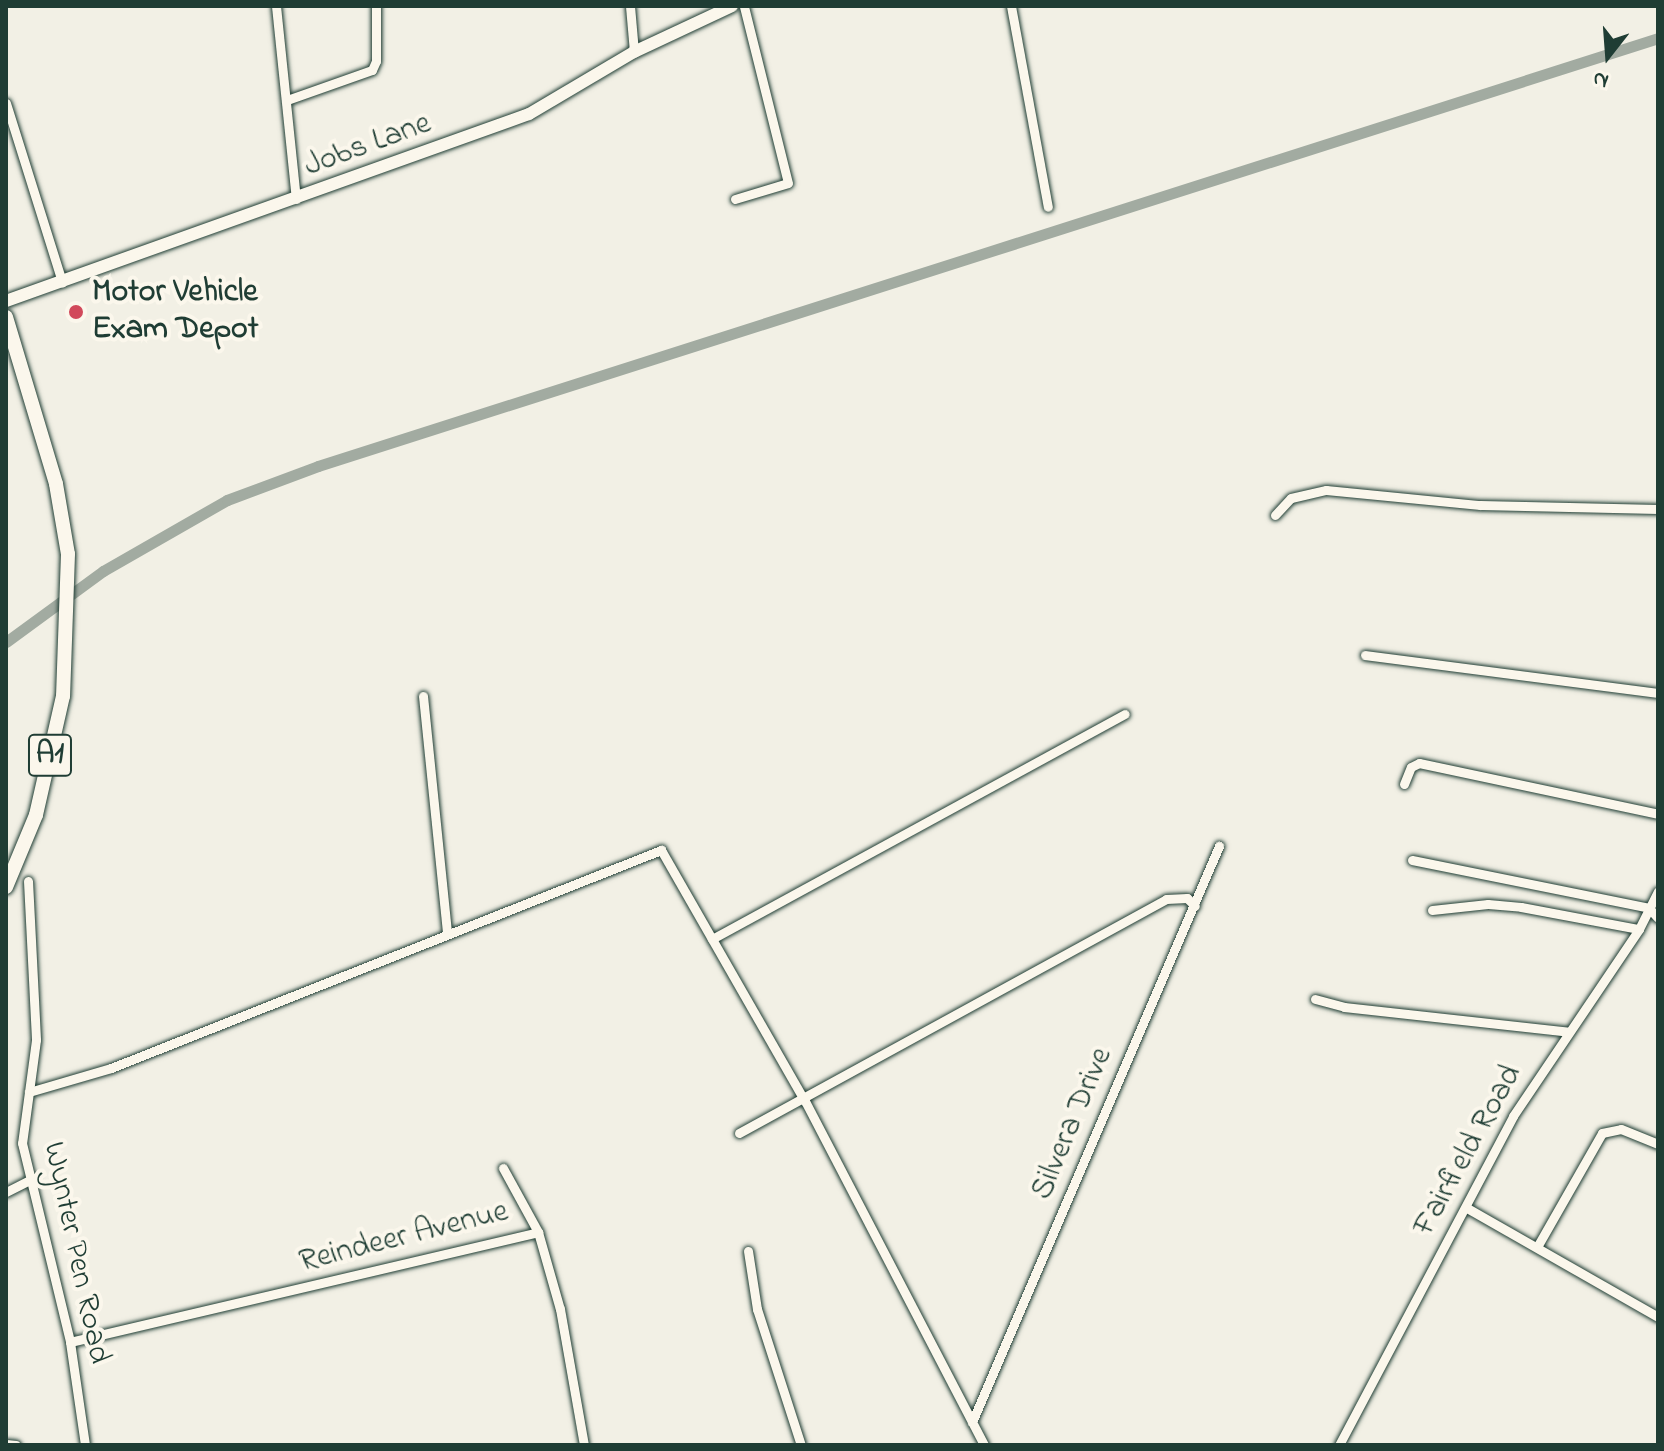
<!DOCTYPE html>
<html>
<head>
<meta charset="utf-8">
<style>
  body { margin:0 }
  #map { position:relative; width:1664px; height:1451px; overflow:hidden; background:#f2f0e5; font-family:"Indie Flower",sans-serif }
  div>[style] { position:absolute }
  .canal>* { height:11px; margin:-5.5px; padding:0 5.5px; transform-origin:5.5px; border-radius:5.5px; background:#a2aba1 }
  .roads { filter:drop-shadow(0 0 2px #1f3d34) drop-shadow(0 0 2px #1f3d34) }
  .street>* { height:9px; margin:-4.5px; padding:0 4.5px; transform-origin:4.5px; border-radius:4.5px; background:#fbf7ec }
  .secondary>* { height:12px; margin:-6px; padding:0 6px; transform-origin:6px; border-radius:6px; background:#fbf7ec }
  .primary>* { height:14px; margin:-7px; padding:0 7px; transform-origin:7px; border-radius:7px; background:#fbf7ec }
  .dots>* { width:22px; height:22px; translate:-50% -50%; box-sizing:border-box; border:4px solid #fbf7ec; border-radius:50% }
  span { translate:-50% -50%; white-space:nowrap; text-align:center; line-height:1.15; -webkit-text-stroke:8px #fbf7ec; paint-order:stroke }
  .shield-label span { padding:2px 6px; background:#fbf7ec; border:2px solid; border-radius:6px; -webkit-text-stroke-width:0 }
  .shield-label { font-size:30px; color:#1f3d34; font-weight:700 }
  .street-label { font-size:32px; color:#1f3d34 }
  .poi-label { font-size:32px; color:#1f3d34; font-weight:700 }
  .left { translate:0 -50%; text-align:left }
  .frame { position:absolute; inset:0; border:8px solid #1f3d34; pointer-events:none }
  .north { position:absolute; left:1568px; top:16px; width:80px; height:80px; -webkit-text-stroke:6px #fbf7ec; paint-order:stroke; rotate:197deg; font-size:22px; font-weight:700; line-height:32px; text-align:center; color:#1f3d34 }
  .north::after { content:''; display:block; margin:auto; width:28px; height:36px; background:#1f3d34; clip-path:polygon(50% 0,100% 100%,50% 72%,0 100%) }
</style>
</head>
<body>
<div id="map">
  <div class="canal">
    <div style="left:6px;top:642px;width:120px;rotate:-36.2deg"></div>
    <div style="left:103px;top:571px;width:143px;rotate:-29.8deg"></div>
    <div style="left:227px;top:500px;width:97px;rotate:-20.5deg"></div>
    <div style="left:318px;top:466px;width:1407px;rotate:-17.71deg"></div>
  </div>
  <div class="roads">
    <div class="street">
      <div style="left:276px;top:6px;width:194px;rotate:84.1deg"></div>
      <div style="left:630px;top:6px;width:46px;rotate:85deg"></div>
      <div style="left:1011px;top:6px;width:204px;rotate:79.6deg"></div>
      <div style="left:287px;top:100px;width:90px;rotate:-19.4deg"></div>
      <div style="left:372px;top:70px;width:10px;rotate:-66deg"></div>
      <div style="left:376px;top:61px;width:55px;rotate:-90deg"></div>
      <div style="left:6px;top:103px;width:188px;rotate:72.6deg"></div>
      <div style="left:735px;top:199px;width:55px;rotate:-16.8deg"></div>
      <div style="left:788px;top:183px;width:182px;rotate:-104deg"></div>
      <div style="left:1275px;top:515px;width:23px;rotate:-47deg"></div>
      <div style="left:1291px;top:498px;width:36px;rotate:-13deg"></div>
      <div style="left:1326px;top:490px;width:155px;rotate:5.6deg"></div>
      <div style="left:1480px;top:505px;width:178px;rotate:1.3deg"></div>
      <div style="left:1365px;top:655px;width:295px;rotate:7.4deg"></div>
      <div style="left:423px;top:696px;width:239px;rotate:84.2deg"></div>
      <div style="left:1404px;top:784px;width:18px;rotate:-68deg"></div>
      <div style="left:1411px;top:767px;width:9px;rotate:-27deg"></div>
      <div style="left:1419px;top:763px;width:244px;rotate:12deg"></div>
      <div style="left:1412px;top:860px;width:242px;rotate:11.4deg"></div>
      <div style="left:1649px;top:908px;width:13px;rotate:48deg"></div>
      <div style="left:28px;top:881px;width:159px;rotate:87.1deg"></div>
      <div style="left:36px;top:1040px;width:104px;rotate:97.7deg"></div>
      <div style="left:22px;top:1143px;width:205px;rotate:76.4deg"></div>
      <div style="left:70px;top:1342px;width:104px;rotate:81.7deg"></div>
      <div style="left:1432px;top:910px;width:56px;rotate:-6.1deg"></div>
      <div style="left:1488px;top:904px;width:33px;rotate:5deg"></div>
      <div style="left:1521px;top:907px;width:120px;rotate:10.6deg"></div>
      <div style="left:712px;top:939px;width:470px;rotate:-28.6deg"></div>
      <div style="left:1315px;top:999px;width:30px;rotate:15deg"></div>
      <div style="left:1344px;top:1007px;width:226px;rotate:6.3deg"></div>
      <div style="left:29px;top:1092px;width:85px;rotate:-16.3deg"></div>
      <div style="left:111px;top:1068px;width:592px;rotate:-21.62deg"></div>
      <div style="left:661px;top:850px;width:289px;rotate:60.2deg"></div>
      <div style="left:805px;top:1101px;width:388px;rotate:62.5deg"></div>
      <div style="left:739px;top:1133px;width:487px;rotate:-28.7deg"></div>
      <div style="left:1166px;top:899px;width:21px;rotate:-3deg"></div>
      <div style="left:1187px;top:898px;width:11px;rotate:45deg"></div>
      <div style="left:503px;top:1168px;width:73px;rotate:61.3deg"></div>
      <div style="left:6px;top:1192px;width:31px;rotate:-27deg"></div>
      <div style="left:1467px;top:1208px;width:220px;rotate:29.7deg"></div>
      <div style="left:1537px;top:1247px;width:131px;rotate:-60.3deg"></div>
      <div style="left:1602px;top:1133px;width:19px;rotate:-12deg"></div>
      <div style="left:1621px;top:1129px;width:40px;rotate:22deg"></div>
      <div style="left:748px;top:1251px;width:59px;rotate:81.2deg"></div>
      <div style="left:757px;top:1309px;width:143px;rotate:72.1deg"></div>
      <div style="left:70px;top:1342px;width:481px;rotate:-13.2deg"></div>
      <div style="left:538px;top:1232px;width:80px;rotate:74.1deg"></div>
      <div style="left:560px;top:1309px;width:138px;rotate:80deg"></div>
      <div style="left:972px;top:1422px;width:627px;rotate:-66.79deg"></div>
      <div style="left:6px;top:1444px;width:10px;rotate:6deg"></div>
      <div style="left:1339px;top:1445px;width:372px;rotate:-62.1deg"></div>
      <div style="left:1513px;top:1116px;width:225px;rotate:-56deg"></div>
      <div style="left:1639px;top:929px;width:42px;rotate:-63.4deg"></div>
    </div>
    <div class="secondary">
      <div style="left:6px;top:301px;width:555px;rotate:-19.67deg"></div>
      <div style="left:529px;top:114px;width:122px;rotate:-30.6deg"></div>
      <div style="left:634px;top:52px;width:108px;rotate:-25.1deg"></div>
    </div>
    <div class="primary">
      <div style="left:6px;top:317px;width:174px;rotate:73.3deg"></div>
      <div style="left:56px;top:484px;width:71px;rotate:80.3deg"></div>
      <div style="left:68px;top:554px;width:142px;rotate:92deg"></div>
      <div style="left:63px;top:696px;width:122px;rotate:102.8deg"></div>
      <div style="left:36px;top:815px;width:78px;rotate:112.6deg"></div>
    </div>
  </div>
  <div class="dots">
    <div style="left:76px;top:312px;background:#d1495b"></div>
  </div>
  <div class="shield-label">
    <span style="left:50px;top:755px">A1</span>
  </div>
  <div class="street-label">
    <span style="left:368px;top:146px;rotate:-20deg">Jobs Lane</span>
    <span style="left:1073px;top:1124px;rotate:-67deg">Silvera Drive</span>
    <span style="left:1469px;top:1151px;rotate:-61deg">Fairfield Road</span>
    <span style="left:404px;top:1238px;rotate:-14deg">Reindeer Avenue</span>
    <span style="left:75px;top:1253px;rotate:78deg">Wynter Pen Road</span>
  </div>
  <div class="poi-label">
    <span class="left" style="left:92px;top:312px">Motor Vehicle<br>Exam Depot</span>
  </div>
  <div class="frame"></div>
  <div class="north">N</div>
</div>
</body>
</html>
